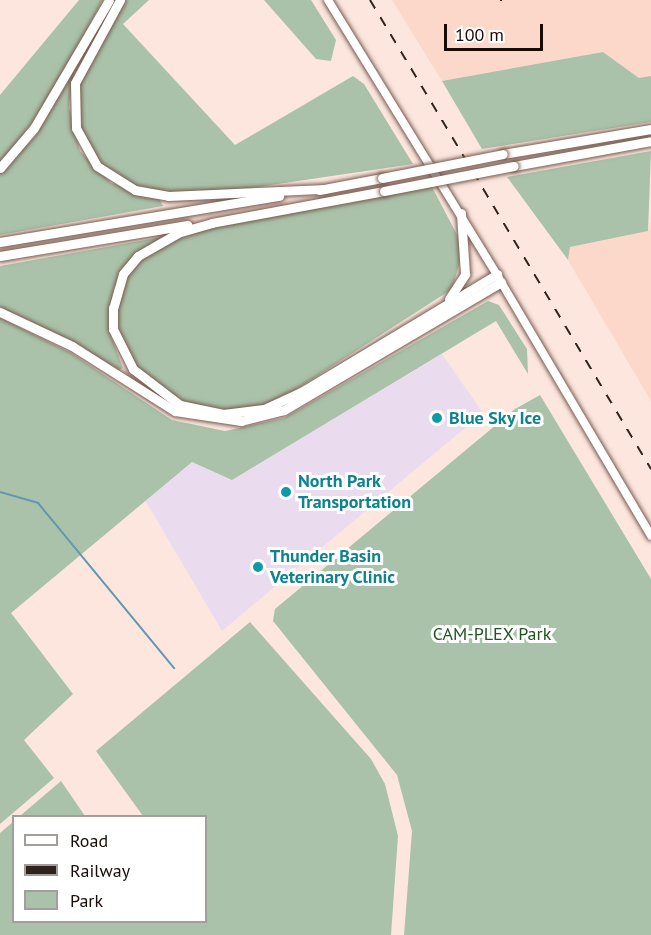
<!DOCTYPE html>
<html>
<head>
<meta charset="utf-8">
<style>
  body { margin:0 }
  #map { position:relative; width:651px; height:935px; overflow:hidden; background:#fce6de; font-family:"PT Sans",sans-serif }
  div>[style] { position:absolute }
  .commercial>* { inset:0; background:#eadcee }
  .built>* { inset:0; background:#fbd8ca }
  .green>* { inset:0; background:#aac2a9 }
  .stream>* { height:2px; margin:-1px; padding:0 1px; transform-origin:1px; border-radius:1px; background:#6199af }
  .roads { filter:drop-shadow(0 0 2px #77594d) drop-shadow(0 0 2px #77594d) }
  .secondary>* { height:8px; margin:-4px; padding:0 4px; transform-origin:4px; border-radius:4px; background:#fff }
  .primary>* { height:8px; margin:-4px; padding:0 4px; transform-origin:4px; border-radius:4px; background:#fff }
  .motorway>* { height:9px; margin:-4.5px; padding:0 4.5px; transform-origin:4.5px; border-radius:4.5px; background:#fff }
  .rail>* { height:2px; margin-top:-1px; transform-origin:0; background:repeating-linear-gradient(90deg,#30231e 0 10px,transparent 0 20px) }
  .bridges { filter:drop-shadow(0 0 2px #77594d) drop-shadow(0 0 2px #77594d) }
  .motorway-bridge>* { height:9px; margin:-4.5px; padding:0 4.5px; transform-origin:4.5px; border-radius:4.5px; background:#fff }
  .dots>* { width:16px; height:16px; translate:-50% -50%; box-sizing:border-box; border:3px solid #fff; border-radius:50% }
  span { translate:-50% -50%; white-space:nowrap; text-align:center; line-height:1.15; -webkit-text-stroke:6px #fff; paint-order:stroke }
  .culture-label { font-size:18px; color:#0d838f; font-weight:700 }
  .left { translate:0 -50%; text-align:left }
  .park-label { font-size:18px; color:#205422 }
  .legend { position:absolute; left:12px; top:815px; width:195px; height:108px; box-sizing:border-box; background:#fff; border:2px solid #a39e9c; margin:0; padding:8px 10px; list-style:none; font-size:18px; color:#180c08 }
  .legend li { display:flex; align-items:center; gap:12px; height:30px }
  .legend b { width:30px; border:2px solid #a39e9c }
  .scale { position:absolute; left:444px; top:24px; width:99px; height:27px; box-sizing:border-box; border:3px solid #180c08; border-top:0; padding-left:8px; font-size:18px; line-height:21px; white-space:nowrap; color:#180c08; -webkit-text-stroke:4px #fff; paint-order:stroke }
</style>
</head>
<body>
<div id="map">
  <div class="commercial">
    <div style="clip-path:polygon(442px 354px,483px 413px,222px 631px,145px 500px,192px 462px,232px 480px)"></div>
  </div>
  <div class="built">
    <div style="clip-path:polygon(392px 0,651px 0,651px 76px,639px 78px,603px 52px,442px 81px)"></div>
    <div style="clip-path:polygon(651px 223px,651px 401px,568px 260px,570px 247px,648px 231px)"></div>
  </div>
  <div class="green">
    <div style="clip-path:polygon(79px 0,103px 0,45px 106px,0 164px,0 95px)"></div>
    <div style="clip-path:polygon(126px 0,149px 0,123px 24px,235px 145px,353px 76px,364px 84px,413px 164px,237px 190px,168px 195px,136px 188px,102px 166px,80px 129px,77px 99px,80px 81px)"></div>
    <div style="clip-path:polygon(264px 0,311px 0,336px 40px,331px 61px,316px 59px)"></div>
    <div style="clip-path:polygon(603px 52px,639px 78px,651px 76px,651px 122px,482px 149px,442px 81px)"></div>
    <div style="clip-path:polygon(74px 66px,69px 107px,80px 151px,111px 183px,159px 198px,163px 206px,0 235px,0 173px,37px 134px)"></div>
    <div style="clip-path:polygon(651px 151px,648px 231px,570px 247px,568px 260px,507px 177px)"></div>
    <div style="clip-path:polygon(432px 187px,464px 248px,452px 289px,289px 394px,266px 405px,228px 410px,184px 402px,136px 367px,119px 334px,117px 308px,129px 272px,158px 245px,197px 230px)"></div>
    <div style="clip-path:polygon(162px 237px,138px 255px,114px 288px,109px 331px,123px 368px,117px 371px,74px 342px,0 307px,0 266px)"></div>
    <div style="clip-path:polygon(488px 301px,499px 305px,527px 349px,528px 374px,496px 321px,232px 480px,192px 462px,11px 613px,73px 694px,24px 740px,54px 778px,0 824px,0 318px,71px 353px,172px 420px,225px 431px,284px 418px)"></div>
    <div style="clip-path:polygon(540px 395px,651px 579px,651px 935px,404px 935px,412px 831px,397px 775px,273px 621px,275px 609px,515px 409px)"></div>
    <div style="clip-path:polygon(250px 622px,371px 759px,385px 784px,398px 836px,391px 935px,0 935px,0 833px,13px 822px,14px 922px,206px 922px,206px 816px,143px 816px,96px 751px)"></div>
    <div style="clip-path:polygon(61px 781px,85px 816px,20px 816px)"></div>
  </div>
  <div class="stream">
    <div style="left:0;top:492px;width:40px;rotate:16deg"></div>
    <div style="left:38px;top:503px;width:214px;rotate:50.5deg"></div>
  </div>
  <div class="roads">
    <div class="secondary">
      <div style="left:501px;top:282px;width:295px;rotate:59.4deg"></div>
    </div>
    <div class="primary">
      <div style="left:328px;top:0;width:326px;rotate:58.4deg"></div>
    </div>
    <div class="motorway">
      <div style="left:120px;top:0;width:94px;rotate:118.5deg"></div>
      <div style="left:75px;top:83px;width:45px;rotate:88.7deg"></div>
      <div style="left:76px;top:128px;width:43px;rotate:61.1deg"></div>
      <div style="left:97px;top:166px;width:45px;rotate:32.3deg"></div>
      <div style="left:135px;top:190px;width:34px;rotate:10deg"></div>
      <div style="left:168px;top:196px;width:157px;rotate:-2.6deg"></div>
      <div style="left:503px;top:154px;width:150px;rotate:-9.6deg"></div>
      <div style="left:514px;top:166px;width:139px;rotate:-10.3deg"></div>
      <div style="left:0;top:168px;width:52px;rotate:-49.6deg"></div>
      <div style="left:34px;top:128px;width:148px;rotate:-59.6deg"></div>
      <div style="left:319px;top:190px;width:64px;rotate:-10.8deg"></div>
      <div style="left:384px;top:191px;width:175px;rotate:169.5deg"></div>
      <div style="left:212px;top:223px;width:35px;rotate:164deg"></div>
      <div style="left:178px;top:233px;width:46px;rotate:150.1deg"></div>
      <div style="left:138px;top:256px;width:23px;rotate:130deg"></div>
      <div style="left:123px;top:274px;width:35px;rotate:106deg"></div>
      <div style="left:113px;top:308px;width:21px;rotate:90deg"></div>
      <div style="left:113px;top:329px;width:45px;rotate:63.4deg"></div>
      <div style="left:133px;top:369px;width:59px;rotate:37.5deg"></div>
      <div style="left:180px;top:405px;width:44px;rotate:11.8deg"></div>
      <div style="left:223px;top:414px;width:41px;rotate:-7deg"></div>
      <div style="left:264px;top:409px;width:41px;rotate:-24.7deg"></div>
      <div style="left:301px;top:392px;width:229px;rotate:-31deg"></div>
      <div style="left:0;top:242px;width:283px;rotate:-9.4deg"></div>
      <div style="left:0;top:256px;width:190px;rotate:-9.4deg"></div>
      <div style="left:449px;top:299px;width:30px;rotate:-57deg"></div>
      <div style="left:465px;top:274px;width:61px;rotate:-93.8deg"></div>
      <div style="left:0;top:312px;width:80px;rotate:25.3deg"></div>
      <div style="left:72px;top:346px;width:122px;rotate:32.3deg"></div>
      <div style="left:175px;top:411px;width:67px;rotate:8.6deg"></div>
      <div style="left:241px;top:421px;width:44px;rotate:-14.3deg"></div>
      <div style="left:284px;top:410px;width:252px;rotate:-30.5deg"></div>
    </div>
  </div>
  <div class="rail">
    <div style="left:370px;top:0;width:547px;rotate:59.07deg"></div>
    <div style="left:501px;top:0;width:1px;rotate:90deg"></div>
  </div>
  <div class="bridges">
    <div class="motorway-bridge">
      <div style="left:382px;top:178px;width:123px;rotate:-11.2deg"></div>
      <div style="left:384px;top:191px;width:132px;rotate:-10.9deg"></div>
    </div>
  </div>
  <div class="dots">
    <div style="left:437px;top:418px;background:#0f9aa8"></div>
    <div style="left:286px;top:492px;background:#0f9aa8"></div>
    <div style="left:258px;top:567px;background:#0f9aa8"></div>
  </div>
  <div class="culture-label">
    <span class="left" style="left:449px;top:418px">Blue Sky Ice</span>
    <span class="left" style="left:298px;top:492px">North Park<br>Transportation</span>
    <span class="left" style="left:270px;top:567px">Thunder Basin<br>Veterinary Clinic</span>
  </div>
  <div class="park-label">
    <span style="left:492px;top:634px">CAM-PLEX Park</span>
  </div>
  <ul class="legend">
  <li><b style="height:8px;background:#fff"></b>Road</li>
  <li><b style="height:8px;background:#30231e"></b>Railway</li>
  <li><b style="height:16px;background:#aac2a9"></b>Park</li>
  </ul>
  <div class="scale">100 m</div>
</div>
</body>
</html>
